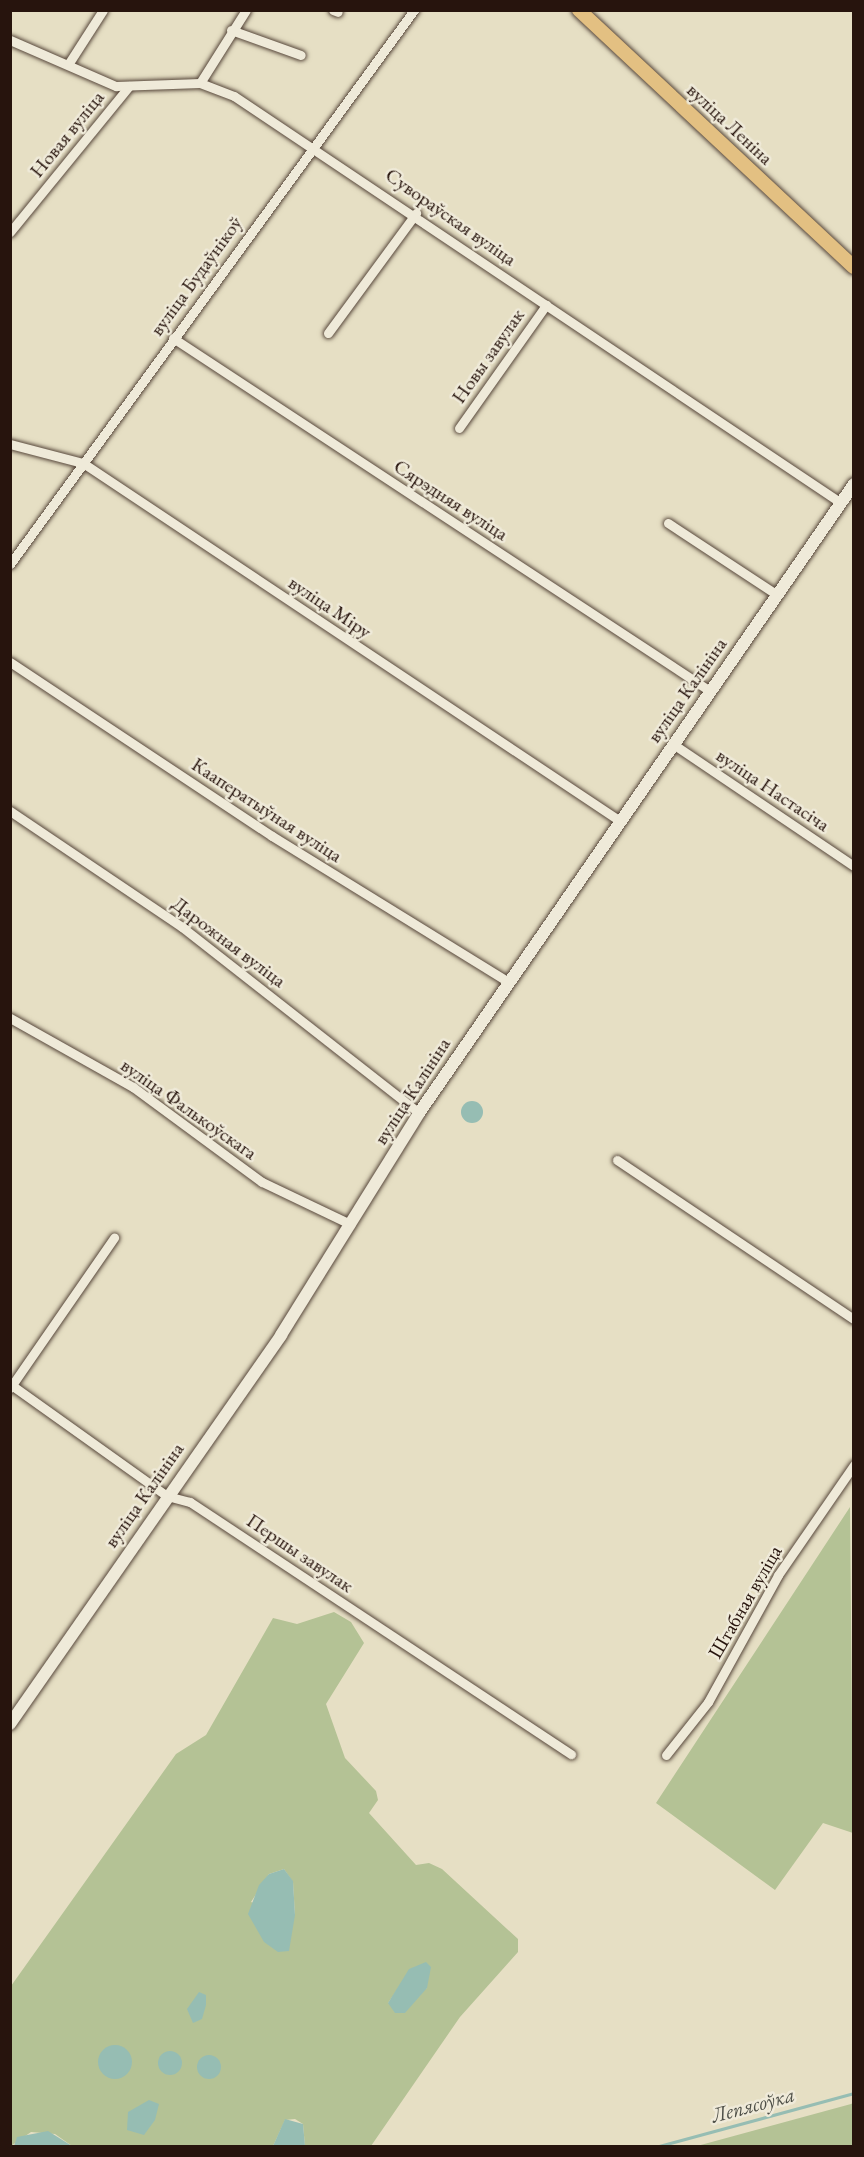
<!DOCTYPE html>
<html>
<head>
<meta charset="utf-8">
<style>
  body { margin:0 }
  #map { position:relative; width:864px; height:2157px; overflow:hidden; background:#e6dfc4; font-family:"EB Garamond",serif }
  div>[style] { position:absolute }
  .green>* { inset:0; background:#b4c295 }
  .water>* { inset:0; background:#96bdb3 }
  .round { border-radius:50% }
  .stream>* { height:3px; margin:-1.5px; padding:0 1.5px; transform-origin:1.5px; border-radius:1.5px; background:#96bdb3 }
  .roads { filter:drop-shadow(0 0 2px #57473b) drop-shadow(0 0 2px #57473b) }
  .street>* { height:9px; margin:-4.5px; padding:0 4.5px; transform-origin:4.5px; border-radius:4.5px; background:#efead9 }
  .secondary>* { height:12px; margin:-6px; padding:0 6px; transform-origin:6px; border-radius:6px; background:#efead9 }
  .primary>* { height:14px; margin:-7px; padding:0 7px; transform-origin:7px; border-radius:7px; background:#e3c082 }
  span { translate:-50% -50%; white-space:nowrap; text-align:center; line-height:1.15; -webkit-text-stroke:5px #efead9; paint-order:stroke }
  .street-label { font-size:20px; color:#27140d }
  .water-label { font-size:21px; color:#4e4f47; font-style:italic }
  .frame { position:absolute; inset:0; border:12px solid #27140d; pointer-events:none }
</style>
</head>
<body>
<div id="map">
  <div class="green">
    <div style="clip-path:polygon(850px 1507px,853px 1833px,823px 1823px,775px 1890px,656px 1803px)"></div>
    <div style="clip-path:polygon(evenodd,334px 1612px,351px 1622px,364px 1643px,326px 1704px,345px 1758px,376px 1791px,378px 1800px,369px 1813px,416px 1865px,429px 1863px,442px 1869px,518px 1939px,518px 1952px,460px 2017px,371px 2146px,305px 2146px,303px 2124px,295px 2119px,285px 2120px,273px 2146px,72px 2146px,55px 2134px,31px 2132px,11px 2146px,11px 1986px,176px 1754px,206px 1735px,273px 1618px,297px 1624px,334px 1612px,284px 1869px,293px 1882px,295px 1915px,251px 1902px,269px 1874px,284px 1869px,334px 1612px,399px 1987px,427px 1988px,388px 2003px,399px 1987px)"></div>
    <div style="clip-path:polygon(853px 2103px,853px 2146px,697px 2146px,851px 2104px)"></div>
  </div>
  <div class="water">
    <div class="round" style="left:461px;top:1101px;width:22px;height:22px"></div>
    <div style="clip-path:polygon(284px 1869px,293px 1881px,295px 1915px,289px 1951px,278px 1952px,264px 1942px,248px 1914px,259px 1885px,269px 1874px)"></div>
    <div style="clip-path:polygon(426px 1962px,431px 1967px,427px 1988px,405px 2013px,395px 2013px,388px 2003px,409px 1969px)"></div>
    <div style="clip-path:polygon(199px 1992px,206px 1995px,206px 2005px,202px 2019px,193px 2023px,187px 2009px)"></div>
    <div class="round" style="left:98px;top:2045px;width:34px;height:34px"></div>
    <div class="round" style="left:158px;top:2051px;width:24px;height:24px"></div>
    <div class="round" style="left:197px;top:2055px;width:24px;height:24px"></div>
    <div style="clip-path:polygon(149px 2100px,159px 2104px,155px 2120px,144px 2135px,127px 2130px,128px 2112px)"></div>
    <div style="clip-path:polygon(285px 2119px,303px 2124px,305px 2146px,273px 2146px)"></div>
    <div style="clip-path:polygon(48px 2131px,72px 2146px,14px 2146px,17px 2137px)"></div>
  </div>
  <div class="stream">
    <div style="left:659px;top:2146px;width:202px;rotate:-15.2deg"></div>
  </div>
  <div class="roads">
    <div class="street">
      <div style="left:333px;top:10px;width:5px;rotate:22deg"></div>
      <div style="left:231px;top:30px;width:74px;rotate:19.7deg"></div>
      <div style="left:10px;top:40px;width:116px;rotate:23.5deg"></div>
      <div style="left:116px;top:86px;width:84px;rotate:-2deg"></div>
      <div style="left:200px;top:83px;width:36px;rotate:21deg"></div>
      <div style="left:234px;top:96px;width:731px;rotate:33.84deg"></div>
      <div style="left:69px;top:63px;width:63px;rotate:-57.3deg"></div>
      <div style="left:200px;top:83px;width:86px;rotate:-57.8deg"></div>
      <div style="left:10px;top:232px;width:188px;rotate:-50.8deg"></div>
      <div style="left:328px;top:333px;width:149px;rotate:-53.7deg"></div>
      <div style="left:173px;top:338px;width:643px;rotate:33.32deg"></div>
      <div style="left:459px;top:428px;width:151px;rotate:-54.7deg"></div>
      <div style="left:10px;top:444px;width:75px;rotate:14.6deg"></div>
      <div style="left:83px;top:463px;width:645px;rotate:33.69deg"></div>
      <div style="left:668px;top:523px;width:131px;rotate:33.4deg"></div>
      <div style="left:10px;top:564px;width:686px;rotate:-53.9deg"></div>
      <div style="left:10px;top:662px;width:315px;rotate:33.6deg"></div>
      <div style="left:272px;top:836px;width:278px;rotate:31.7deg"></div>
      <div style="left:673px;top:744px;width:218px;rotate:34deg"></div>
      <div style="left:10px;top:811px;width:207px;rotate:34deg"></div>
      <div style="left:182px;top:927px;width:301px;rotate:38.1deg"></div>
      <div style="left:10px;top:1018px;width:141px;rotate:29.3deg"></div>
      <div style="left:133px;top:1087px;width:160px;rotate:36.4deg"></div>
      <div style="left:262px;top:1182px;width:98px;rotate:25.5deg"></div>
      <div style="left:617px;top:1160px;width:285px;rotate:33.9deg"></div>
      <div style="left:10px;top:1384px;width:193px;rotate:35.5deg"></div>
      <div style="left:167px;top:1496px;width:24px;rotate:15deg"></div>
      <div style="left:190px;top:1502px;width:457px;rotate:33.5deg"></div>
      <div style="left:10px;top:1388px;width:183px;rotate:-55.3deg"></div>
      <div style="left:666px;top:1755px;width:68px;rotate:-51.6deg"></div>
      <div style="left:708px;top:1702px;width:145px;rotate:-61.1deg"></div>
      <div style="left:778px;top:1575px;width:134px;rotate:-55.4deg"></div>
    </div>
    <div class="secondary">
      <div style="left:10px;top:1724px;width:474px;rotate:-55.1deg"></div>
      <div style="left:281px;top:1335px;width:261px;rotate:-58.1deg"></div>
      <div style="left:419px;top:1113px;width:765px;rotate:-55.33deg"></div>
    </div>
    <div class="primary">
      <div style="left:579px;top:10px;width:376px;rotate:43.1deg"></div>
    </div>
  </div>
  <div class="street-label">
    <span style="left:730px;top:124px;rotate:43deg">вуліца Леніна</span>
    <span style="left:67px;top:134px;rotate:-51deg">Новая вуліца</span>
    <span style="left:451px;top:217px;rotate:35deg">Сувораўская вуліца</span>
    <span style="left:196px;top:276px;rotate:-54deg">вуліца Будаўнікоў</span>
    <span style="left:488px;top:356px;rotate:-55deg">Новы завулак</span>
    <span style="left:451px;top:500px;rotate:33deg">Сярэдняя вуліца</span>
    <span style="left:330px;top:607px;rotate:34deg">вуліца Міру</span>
    <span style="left:687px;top:690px;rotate:-55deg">вуліца Калініна</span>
    <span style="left:773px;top:790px;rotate:34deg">вуліца Настасіча</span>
    <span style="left:267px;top:810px;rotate:33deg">Кааператыўная вуліца</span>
    <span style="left:229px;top:942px;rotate:37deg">Дарожная вуліца</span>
    <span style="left:412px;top:1091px;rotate:-57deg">вуліца Калініна</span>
    <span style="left:189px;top:1109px;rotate:35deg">вуліца Фалькоўскага</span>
    <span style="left:144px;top:1495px;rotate:-55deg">вуліца Калініна</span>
    <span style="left:300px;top:1553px;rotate:34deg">Першы завулак</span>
    <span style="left:745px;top:1602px;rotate:-60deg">Штабная вуліца</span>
  </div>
  <div class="water-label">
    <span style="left:753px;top:2105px;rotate:-15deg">Лепясоўка</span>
  </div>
  <div class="frame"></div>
</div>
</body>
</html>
